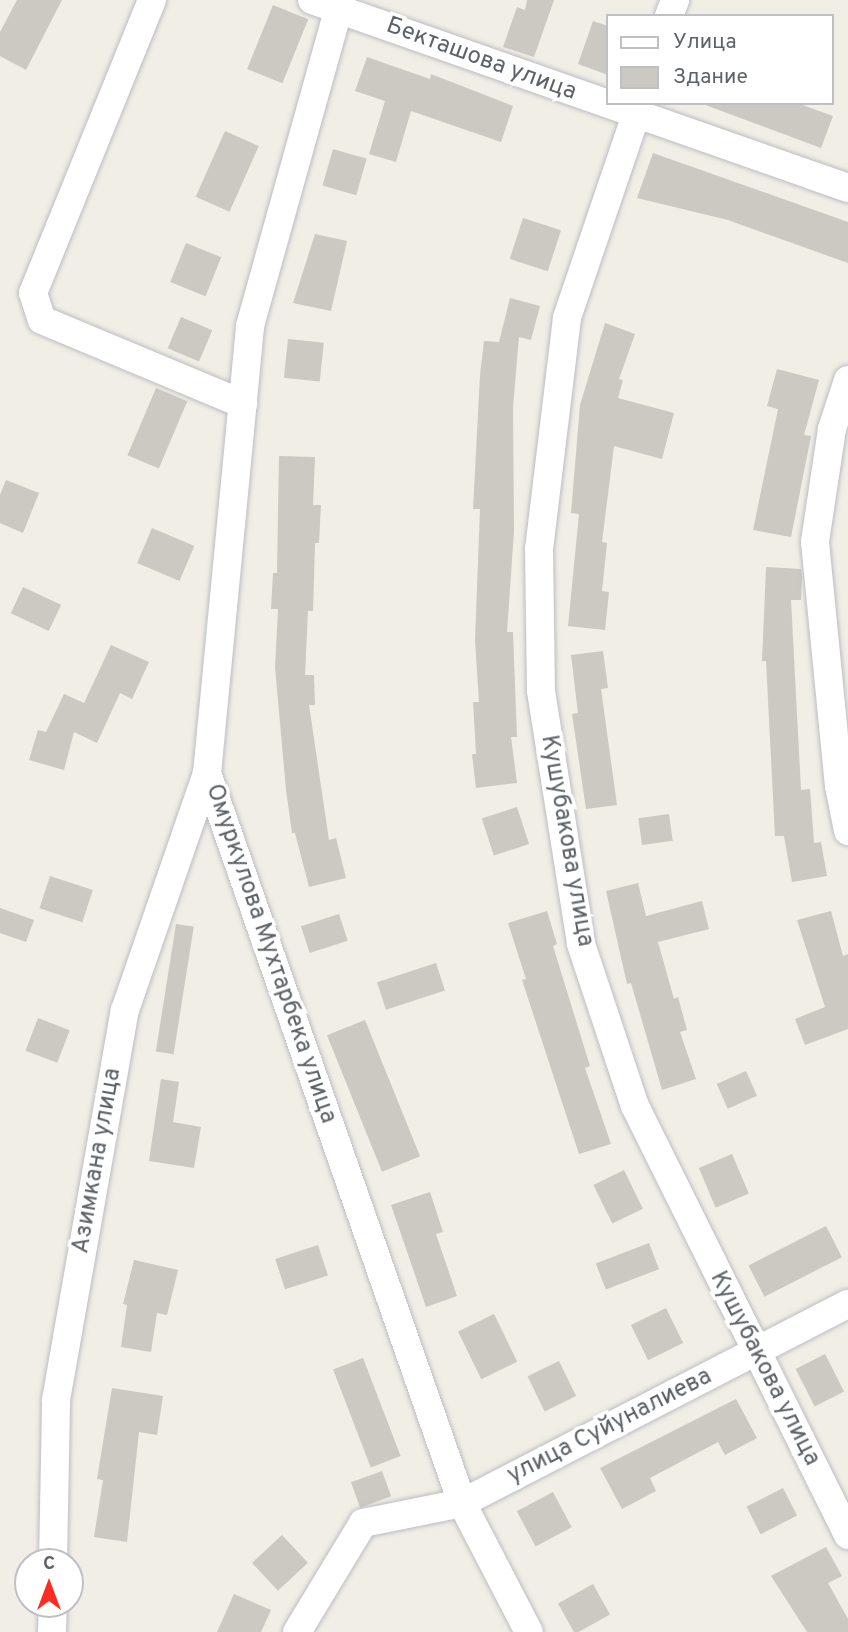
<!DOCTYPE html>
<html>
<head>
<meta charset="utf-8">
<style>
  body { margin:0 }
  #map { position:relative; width:848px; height:1632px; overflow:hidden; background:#f1eee5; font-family:Overpass,sans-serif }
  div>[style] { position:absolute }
  .building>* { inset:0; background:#ccc8c2; transform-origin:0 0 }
  .roads { filter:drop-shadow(0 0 2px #babdc2) drop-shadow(0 0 2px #babdc2) }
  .minor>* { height:28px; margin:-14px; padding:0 14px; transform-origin:14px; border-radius:14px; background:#fff }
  span { translate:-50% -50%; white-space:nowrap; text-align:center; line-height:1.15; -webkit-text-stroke:7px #fff; paint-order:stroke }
  .street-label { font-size:24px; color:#5d6267 }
  .legend { position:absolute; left:606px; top:14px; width:228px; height:91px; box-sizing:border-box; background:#fff; border:2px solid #bec0c2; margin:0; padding:9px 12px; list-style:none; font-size:21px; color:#5d6267 }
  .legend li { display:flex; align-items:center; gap:14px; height:35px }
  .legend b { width:35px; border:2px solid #bec0c2 }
  .north { position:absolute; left:14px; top:1548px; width:70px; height:70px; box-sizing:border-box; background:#fff; border:2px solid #bec0c2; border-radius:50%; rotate:0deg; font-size:19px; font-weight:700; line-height:28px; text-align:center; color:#5d6267 }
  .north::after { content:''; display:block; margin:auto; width:24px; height:32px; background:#fb2c21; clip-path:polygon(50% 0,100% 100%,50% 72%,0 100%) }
</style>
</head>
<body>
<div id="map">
  <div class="building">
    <div style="clip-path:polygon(17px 0,62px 0,26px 70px,0 56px,0 32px)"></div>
    <div style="clip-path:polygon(527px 0,554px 0,534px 57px,503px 47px,517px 7px,525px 10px)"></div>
    <div style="left:273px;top:5px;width:38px;height:69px;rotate:22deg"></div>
    <div style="clip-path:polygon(593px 21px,608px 26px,608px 75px,578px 64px)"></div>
    <div style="clip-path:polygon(367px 57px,430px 79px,431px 74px,513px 106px,501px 142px,411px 111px,396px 162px,369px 154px,385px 101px,355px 91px)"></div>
    <div style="clip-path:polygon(700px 103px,797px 103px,833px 116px,821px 148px)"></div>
    <div style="left:225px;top:131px;width:37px;height:72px;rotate:24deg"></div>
    <div style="left:333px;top:149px;width:35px;height:38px;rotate:16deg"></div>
    <div style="clip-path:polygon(653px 153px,848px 222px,848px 263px,728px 220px,637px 198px)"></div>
    <div style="left:523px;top:218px;width:40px;height:43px;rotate:18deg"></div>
    <div style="clip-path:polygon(315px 234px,347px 241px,331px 311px,293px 303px)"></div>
    <div style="left:186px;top:243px;width:38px;height:42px;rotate:22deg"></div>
    <div style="clip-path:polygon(510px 298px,540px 306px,531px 340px,519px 337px,513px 407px,514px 531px,507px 632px,513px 632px,517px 737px,511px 737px,517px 783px,476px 788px,472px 754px,476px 754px,473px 702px,479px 702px,475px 640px,480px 509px,473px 509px,480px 375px,484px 341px,499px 342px)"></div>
    <div style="left:181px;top:317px;width:34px;height:34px;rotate:23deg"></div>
    <div style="clip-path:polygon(605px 323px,635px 334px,619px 379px,623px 380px,618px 398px,674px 413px,662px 459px,614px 446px,602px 542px,607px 543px,602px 591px,609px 592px,605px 630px,568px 626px,579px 514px,571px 513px,580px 405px)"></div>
    <div style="left:288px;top:339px;width:36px;height:39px;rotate:6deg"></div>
    <div style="clip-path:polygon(777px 369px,819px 380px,804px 435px,811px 436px,791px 537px,753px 530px,778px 409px,767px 406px)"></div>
    <div style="left:156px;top:388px;width:34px;height:73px;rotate:23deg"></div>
    <div style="clip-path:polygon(279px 456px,315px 457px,313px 505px,321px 505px,319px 543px,315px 543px,313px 611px,308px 611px,305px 675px,314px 675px,315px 705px,309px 705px,329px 840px,336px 838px,346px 878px,309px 887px,295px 833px,292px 833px,286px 790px,275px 667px,278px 609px,271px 609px,273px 573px,277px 573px)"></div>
    <div style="clip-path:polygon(6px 480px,39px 493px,23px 533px,0 523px,0 495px)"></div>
    <div style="left:152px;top:528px;width:46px;height:38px;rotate:23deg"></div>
    <div style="clip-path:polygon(766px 567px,801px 569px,802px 578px,801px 600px,791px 600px,801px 790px,810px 789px,814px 843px,821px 842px,827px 876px,792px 882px,784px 836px,775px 836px,766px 661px,762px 661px)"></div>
    <div style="left:23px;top:587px;width:42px;height:29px;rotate:25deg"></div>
    <div style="clip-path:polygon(111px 645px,149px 662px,132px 699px,120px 693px,97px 743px,74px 732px,64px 770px,29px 760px,38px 730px,46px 732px,64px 694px,84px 703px)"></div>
    <div style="clip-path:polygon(603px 651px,608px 688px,601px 689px,617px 805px,586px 809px,572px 714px,578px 713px,571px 655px)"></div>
    <div style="left:517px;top:807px;width:39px;height:37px;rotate:72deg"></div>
    <div style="left:669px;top:814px;width:27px;height:31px;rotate:82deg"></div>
    <div style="left:50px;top:876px;width:45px;height:34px;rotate:18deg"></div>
    <div style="clip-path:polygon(638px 883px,646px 916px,702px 901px,709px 929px,658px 942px,674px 999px,678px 997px,687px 1030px,680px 1032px,696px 1079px,662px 1090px,631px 983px,627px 984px,606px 891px)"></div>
    <div style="clip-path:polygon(0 908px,34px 920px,26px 942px,0 933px)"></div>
    <div style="clip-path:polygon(547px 911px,557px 944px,553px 946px,590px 1066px,585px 1068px,611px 1144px,579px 1154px,522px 980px,526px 979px,508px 923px)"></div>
    <div style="clip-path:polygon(831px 911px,843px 956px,848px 954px,848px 1029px,805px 1045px,795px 1019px,825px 1007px,797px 920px)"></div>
    <div style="left:339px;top:914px;width:28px;height:40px;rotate:72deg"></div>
    <div style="left:176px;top:924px;width:18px;height:129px;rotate:9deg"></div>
    <div style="left:436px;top:963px;width:29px;height:62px;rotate:72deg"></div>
    <div style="left:38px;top:1018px;width:34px;height:35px;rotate:21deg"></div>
    <div style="left:365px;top:1020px;width:147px;height:41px;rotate:68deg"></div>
    <div style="left:746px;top:1071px;width:27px;height:32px;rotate:66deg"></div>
    <div style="clip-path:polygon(161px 1079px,179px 1082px,173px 1122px,201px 1127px,194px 1168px,149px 1161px)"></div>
    <div style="left:732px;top:1154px;width:43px;height:36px;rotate:67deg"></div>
    <div style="left:624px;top:1170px;width:43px;height:34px;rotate:64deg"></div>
    <div style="clip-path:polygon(430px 1192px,443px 1232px,436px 1234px,457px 1296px,426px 1307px,391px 1205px)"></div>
    <div style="left:826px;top:1226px;width:35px;height:87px;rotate:63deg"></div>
    <div style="left:649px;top:1243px;width:28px;height:57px;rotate:69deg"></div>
    <div style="left:318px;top:1245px;width:32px;height:45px;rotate:72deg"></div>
    <div style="clip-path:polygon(134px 1260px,178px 1270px,167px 1315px,157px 1313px,151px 1352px,121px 1347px,127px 1305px,123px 1304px)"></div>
    <div style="left:666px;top:1308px;width:39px;height:39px;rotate:64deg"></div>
    <div style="left:494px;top:1314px;width:53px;height:40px;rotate:64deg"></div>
    <div style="left:825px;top:1354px;width:42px;height:33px;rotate:63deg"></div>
    <div style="left:363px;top:1358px;width:105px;height:32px;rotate:69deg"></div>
    <div style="left:559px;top:1361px;width:39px;height:35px;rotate:64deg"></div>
    <div style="clip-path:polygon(112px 1388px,163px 1396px,157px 1435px,139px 1432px,127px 1542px,94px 1537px,103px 1480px,97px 1479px)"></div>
    <div style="clip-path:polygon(736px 1399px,757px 1438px,725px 1455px,718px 1442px,650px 1478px,656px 1491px,622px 1509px,600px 1468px)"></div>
    <div style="left:382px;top:1471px;width:27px;height:33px;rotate:70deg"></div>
    <div style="left:783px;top:1488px;width:31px;height:41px;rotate:63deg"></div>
    <div style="left:553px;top:1492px;width:40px;height:41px;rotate:62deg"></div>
    <div style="left:282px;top:1535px;width:38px;height:41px;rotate:47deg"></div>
    <div style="clip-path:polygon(826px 1547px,842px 1576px,828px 1583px,848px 1619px,848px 1632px,807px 1632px,771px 1576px)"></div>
    <div style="left:593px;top:1584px;width:35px;height:40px;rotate:61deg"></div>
    <div style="clip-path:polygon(234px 1594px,271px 1610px,261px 1632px,217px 1632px)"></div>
  </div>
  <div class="roads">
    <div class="minor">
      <div style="left:152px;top:0;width:316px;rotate:112.1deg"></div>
      <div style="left:33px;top:293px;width:28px;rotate:72deg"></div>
      <div style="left:42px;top:320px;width:218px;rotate:22.7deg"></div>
      <div style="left:312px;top:0;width:568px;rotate:19.33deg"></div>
      <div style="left:341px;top:0;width:339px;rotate:105.6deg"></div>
      <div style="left:250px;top:327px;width:448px;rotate:95.5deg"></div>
      <div style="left:207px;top:773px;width:773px;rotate:70.74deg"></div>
      <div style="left:462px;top:1503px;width:145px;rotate:62.6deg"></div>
      <div style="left:669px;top:16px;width:17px;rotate:-69deg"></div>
      <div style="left:640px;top:103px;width:227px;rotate:108.8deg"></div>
      <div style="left:567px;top:318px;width:232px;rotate:96.9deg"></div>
      <div style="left:539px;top:548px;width:143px;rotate:89.2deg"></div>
      <div style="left:541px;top:691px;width:256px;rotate:81deg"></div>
      <div style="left:581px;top:944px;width:171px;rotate:71.6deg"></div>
      <div style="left:635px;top:1106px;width:479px;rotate:63.6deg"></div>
      <div style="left:848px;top:380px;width:52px;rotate:108.1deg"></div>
      <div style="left:832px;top:429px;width:114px;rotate:98.6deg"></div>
      <div style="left:815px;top:542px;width:245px;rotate:84.4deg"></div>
      <div style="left:839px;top:786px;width:46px;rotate:78.7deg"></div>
      <div style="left:53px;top:1562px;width:162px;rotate:-88.9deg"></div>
      <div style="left:56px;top:1400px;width:396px;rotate:-80deg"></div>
      <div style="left:125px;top:1010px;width:251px;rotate:-70.9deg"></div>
      <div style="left:52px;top:1632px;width:28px;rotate:-88deg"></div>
      <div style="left:297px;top:1632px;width:127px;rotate:-58.8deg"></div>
      <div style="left:363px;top:1523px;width:101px;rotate:-11.4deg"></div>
      <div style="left:462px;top:1503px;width:434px;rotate:-27.3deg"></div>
    </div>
  </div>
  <div class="street-label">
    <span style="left:481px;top:60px;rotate:20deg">Бекташова улица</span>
    <span style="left:566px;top:841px;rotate:80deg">Кушубакова улица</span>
    <span style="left:270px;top:954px;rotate:71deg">Омуркулова Мухтарбека улица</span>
    <span style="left:98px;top:1161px;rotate:-80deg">Азимкана улица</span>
    <span style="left:764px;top:1369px;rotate:63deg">Кушубакова улица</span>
    <span style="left:610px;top:1427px;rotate:-27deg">улица Суйуналиева</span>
  </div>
  <ul class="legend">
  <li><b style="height:9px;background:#fff"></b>Улица</li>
  <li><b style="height:19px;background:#ccc8c2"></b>Здание</li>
  </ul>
  <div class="north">С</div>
</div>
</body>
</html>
